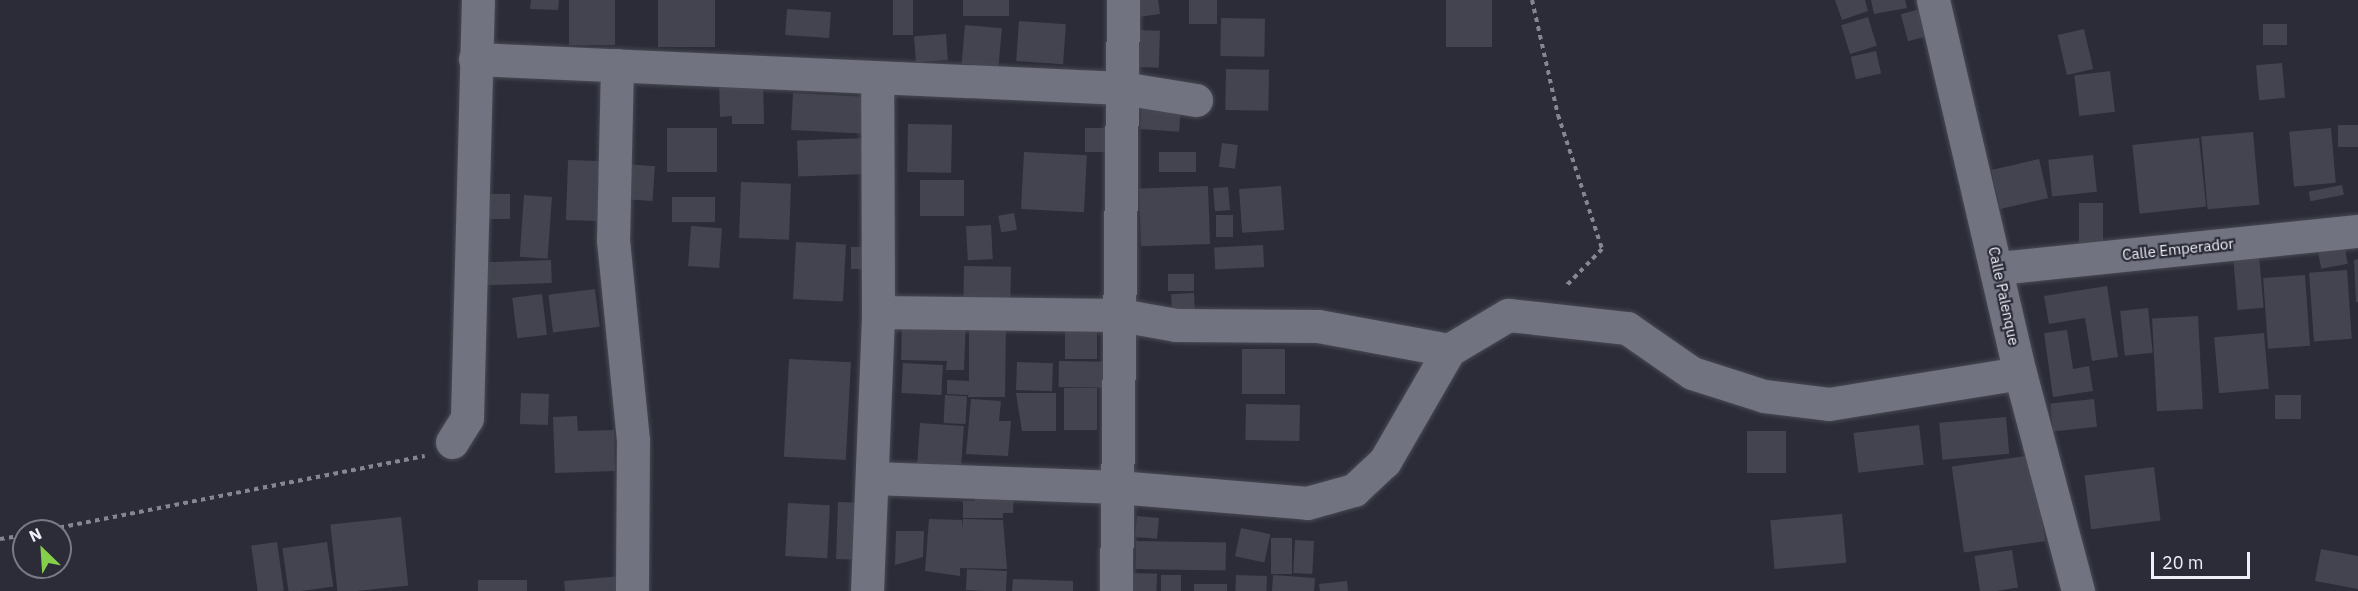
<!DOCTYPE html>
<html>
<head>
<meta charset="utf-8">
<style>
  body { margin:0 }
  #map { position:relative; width:2358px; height:591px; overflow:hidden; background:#2b2c38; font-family:"IBM Plex Sans",sans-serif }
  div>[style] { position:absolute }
  .building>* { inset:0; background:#444451; transform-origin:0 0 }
  .path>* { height:4px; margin-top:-2px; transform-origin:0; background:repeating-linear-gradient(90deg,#868690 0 4.5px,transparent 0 9px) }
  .roads { filter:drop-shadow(0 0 2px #494953) drop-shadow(0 0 2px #494953) }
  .minor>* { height:33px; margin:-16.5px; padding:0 16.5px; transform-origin:16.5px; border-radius:16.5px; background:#727381 }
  span { translate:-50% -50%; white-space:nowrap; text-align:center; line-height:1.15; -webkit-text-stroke:4.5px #2b2c38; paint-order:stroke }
  .street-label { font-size:15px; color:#efeff7 }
  .north { position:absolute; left:12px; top:519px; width:60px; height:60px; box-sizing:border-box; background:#2b2c38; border:2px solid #797a84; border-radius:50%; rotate:335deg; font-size:16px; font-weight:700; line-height:24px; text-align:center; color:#efeff7 }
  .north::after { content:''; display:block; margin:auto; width:21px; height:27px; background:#86cf4b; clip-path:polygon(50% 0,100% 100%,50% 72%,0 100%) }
  .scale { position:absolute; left:2151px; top:552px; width:99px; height:27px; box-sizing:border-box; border:3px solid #efeff7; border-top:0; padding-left:8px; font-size:18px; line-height:21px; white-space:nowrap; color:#efeff7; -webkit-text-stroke:4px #2b2c38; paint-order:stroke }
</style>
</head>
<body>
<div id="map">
  <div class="building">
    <div style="clip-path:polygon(531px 0,559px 0,558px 10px,530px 9px)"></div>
    <div style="left:569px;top:0;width:46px;height:45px"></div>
    <div style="left:658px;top:0;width:57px;height:47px"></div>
    <div style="left:893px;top:0;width:20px;height:35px"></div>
    <div style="left:963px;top:0;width:46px;height:16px"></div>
    <div style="clip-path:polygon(1135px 0,1158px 0,1160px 14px,1138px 17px)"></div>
    <div style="left:1189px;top:0;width:28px;height:24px"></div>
    <div style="left:1446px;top:0;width:46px;height:47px"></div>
    <div style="clip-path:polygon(1835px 0,1865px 0,1868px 11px,1842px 20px)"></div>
    <div style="clip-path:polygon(1871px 0,1905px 0,1907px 8px,1874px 14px)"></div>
    <div style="left:1924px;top:8px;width:28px;height:24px;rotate:75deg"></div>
    <div style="left:787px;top:9px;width:44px;height:26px;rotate:4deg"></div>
    <div style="left:1868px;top:17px;width:30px;height:28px;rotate:73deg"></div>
    <div style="left:1221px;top:18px;width:44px;height:38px;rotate:1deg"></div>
    <div style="left:1019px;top:21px;width:47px;height:40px;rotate:4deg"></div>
    <div style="left:2287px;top:24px;width:21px;height:24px;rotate:90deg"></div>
    <div style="left:965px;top:25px;width:37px;height:39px;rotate:5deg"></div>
    <div style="left:2084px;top:29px;width:41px;height:27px;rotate:77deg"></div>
    <div style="left:1136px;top:30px;width:24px;height:37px;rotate:2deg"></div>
    <div style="left:946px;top:34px;width:26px;height:32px;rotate:86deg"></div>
    <div style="left:1876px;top:51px;width:23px;height:26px;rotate:77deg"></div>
    <div style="left:2282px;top:63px;width:35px;height:26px;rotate:85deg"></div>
    <div style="left:1226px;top:69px;width:43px;height:41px;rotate:1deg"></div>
    <div style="left:2110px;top:71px;width:41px;height:36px;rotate:83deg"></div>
    <div style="clip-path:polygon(763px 79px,764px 124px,732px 124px,732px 116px,720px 117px,719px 80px)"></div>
    <div style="left:793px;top:93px;width:70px;height:37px;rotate:3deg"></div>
    <div style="left:1142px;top:103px;width:39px;height:26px;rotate:4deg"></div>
    <div style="left:908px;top:124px;width:44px;height:48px;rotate:1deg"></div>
    <div style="left:2358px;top:125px;width:22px;height:20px;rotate:90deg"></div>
    <div style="left:667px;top:128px;width:50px;height:44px"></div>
    <div style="left:1108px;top:128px;width:24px;height:23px;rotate:90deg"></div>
    <div style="left:2331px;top:128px;width:55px;height:42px;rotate:85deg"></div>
    <div style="left:2253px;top:132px;width:73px;height:52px;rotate:85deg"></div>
    <div style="left:867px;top:138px;width:36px;height:70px;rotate:88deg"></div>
    <div style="left:2199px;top:138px;width:69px;height:67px;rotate:84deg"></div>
    <div style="left:1222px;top:143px;width:16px;height:24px;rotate:7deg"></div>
    <div style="left:1024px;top:152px;width:63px;height:57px;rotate:3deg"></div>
    <div style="left:1159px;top:152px;width:37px;height:20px"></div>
    <div style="left:2093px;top:155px;width:37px;height:45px;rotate:84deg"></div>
    <div style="left:2039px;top:159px;width:40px;height:49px;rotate:77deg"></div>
    <div style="left:568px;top:160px;width:37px;height:60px;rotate:2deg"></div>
    <div style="left:624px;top:164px;width:31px;height:35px;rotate:4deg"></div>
    <div style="left:920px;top:180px;width:44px;height:36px"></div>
    <div style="left:741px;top:182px;width:50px;height:56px;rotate:2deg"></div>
    <div style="left:2342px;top:185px;width:10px;height:34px;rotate:79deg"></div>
    <div style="left:1208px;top:186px;width:58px;height:69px;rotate:88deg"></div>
    <div style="left:1281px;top:186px;width:44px;height:42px;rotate:86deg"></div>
    <div style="left:1228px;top:187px;width:23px;height:15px;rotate:85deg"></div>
    <div style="left:482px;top:194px;width:28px;height:25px"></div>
    <div style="left:524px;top:195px;width:28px;height:62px;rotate:4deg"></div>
    <div style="left:715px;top:197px;width:25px;height:43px;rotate:90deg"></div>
    <div style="left:2103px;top:203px;width:40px;height:24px;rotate:90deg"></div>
    <div style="left:1014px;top:213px;width:17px;height:16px;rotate:80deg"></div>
    <div style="left:1233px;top:215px;width:22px;height:17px;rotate:90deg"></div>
    <div style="left:991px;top:225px;width:34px;height:25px;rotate:87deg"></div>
    <div style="left:691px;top:226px;width:31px;height:40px;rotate:4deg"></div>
    <div style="left:796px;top:242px;width:50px;height:57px;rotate:3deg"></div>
    <div style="left:2344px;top:244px;width:20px;height:27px;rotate:79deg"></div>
    <div style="left:1263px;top:245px;width:22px;height:49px;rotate:87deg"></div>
    <div style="left:868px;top:247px;width:22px;height:17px;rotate:90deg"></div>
    <div style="left:2259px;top:255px;width:53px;height:26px;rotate:85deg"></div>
    <div style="clip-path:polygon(2358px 259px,2358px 302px,2356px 302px,2354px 260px)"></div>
    <div style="left:551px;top:260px;width:23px;height:66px;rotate:88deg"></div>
    <div style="left:964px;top:266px;width:47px;height:39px;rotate:1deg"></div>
    <div style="left:2347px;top:270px;width:69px;height:38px;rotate:86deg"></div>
    <div style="left:1194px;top:274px;width:17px;height:26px;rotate:90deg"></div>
    <div style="left:2305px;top:275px;width:71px;height:42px;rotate:86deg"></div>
    <div style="clip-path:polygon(2107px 286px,2118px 357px,2092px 361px,2085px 318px,2049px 324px,2044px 296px)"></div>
    <div style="left:595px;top:289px;width:38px;height:47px;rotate:83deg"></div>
    <div style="left:1194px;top:293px;width:20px;height:23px;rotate:87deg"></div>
    <div style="left:542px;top:294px;width:41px;height:30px;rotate:83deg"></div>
    <div style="left:2148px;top:308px;width:45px;height:28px;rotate:84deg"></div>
    <div style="clip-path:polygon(902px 316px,966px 318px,964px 370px,946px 370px,947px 361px,901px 360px)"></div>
    <div style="left:2198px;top:316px;width:93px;height:46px;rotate:87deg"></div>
    <div style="left:1065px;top:318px;width:32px;height:41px"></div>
    <div style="clip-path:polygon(969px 325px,1006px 326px,1005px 397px,968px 397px,969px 385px,968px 395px,947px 394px,947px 380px,969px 381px)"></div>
    <div style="clip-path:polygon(2067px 330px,2073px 369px,2089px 366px,2093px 391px,2053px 397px,2044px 333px)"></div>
    <div style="left:2264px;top:333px;width:56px;height:50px;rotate:85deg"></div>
    <div style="left:1242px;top:349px;width:43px;height:45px"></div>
    <div style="left:789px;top:359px;width:62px;height:98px;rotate:3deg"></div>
    <div style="left:1059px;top:361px;width:50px;height:26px;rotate:1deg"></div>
    <div style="left:1017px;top:362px;width:36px;height:28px;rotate:2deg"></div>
    <div style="left:903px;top:363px;width:40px;height:30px;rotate:3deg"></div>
    <div style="left:1064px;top:388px;width:33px;height:42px"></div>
    <div style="left:521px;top:393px;width:28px;height:31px;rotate:2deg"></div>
    <div style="clip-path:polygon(1016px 393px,1056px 393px,1056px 431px,1022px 431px)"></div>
    <div style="left:945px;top:395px;width:22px;height:28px;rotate:3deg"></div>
    <div style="left:2275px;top:395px;width:26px;height:24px"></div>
    <div style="clip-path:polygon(971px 399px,1001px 401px,999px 421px,1011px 421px,1008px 456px,966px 454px)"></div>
    <div style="left:2094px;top:399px;width:28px;height:44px;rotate:84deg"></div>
    <div style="left:1246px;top:404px;width:54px;height:36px;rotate:1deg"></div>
    <div style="clip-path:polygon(577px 416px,578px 431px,614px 430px,615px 471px,555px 473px,553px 417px)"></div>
    <div style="left:2006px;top:417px;width:37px;height:67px;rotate:85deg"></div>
    <div style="left:920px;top:423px;width:44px;height:40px;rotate:4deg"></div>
    <div style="left:1919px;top:425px;width:40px;height:66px;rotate:83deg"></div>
    <div style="left:1747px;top:431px;width:39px;height:42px"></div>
    <div style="left:2033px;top:455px;width:87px;height:82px;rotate:82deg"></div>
    <div style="left:2154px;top:467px;width:54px;height:70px;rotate:83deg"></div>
    <div style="clip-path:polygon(975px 488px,1014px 488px,1013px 513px,1003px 513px,1003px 518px,963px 518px,963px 501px,975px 501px)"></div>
    <div style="left:838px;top:502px;width:24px;height:57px;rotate:2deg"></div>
    <div style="left:788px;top:503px;width:42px;height:53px;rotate:3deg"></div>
    <div style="left:1842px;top:514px;width:49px;height:72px;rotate:85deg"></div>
    <div style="left:1137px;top:516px;width:22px;height:21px;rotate:5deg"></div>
    <div style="left:401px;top:517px;width:69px;height:71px;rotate:84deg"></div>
    <div style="clip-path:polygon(929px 519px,962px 520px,962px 530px,963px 519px,1003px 520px,1007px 569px,960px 568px,960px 576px,925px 571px)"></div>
    <div style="left:1241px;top:528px;width:30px;height:29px;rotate:12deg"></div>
    <div style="clip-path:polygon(896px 531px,924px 531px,923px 557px,895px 565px)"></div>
    <div style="left:1271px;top:538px;width:21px;height:36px"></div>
    <div style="left:1295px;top:540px;width:19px;height:33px;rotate:3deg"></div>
    <div style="left:1136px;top:541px;width:90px;height:28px;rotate:1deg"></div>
    <div style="left:277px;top:542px;width:49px;height:26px;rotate:82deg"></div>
    <div style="left:327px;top:542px;width:45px;height:45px;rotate:82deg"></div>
    <div style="clip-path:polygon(2321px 549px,2358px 556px,2358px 589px,2315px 581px)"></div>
    <div style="left:2012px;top:550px;width:38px;height:38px;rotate:81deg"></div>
    <div style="left:967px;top:569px;width:40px;height:21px;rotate:3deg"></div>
    <div style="left:1132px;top:573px;width:25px;height:18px;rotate:2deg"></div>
    <div style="left:1161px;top:575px;width:20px;height:16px"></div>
    <div style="left:1236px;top:575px;width:31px;height:16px;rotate:2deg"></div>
    <div style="clip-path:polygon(1273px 575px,1315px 578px,1314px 591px,1272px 591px)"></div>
    <div style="clip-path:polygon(622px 576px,623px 591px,565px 591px,564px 581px)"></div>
    <div style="clip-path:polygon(1013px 579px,1073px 581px,1073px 591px,1012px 591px)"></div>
    <div style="left:478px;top:580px;width:49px;height:11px"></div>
    <div style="clip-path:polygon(1347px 581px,1348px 591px,1320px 591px,1319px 584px)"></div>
    <div style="left:1194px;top:584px;width:33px;height:7px"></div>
  </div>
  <div class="path">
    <div style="left:1532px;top:0;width:118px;rotate:77.3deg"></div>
    <div style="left:1558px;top:115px;width:141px;rotate:71.8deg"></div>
    <div style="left:1602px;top:249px;width:53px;rotate:134.2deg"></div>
    <div style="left:42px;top:531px;width:390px;rotate:-11.1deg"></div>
    <div style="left:0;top:539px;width:24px;rotate:-9deg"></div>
  </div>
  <div class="roads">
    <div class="minor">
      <div style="left:1933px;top:0;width:383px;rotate:76.9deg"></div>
      <div style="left:2020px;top:373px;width:226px;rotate:75.1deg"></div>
      <div style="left:475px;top:59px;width:648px;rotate:2.57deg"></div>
      <div style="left:1122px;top:88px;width:75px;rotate:9.2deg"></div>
      <div style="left:617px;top:65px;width:175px;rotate:91.3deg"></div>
      <div style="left:613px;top:240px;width:202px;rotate:84.3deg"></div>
      <div style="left:633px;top:441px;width:150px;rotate:90.4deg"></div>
      <div style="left:1999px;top:268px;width:361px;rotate:-5.9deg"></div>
      <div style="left:878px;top:312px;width:242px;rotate:0.7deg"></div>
      <div style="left:1120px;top:315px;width:57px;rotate:10.1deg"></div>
      <div style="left:1176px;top:325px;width:142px;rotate:0.4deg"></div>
      <div style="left:1318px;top:326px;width:133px;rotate:10.4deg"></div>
      <div style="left:1449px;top:350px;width:69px;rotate:-30.7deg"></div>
      <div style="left:1508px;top:315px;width:28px;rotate:6deg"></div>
      <div style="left:1536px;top:318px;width:92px;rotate:6.3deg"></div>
      <div style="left:1627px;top:328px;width:79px;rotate:34.7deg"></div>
      <div style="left:1692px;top:373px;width:76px;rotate:17.7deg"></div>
      <div style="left:1764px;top:396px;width:65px;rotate:7deg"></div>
      <div style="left:1829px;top:404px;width:193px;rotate:-9.2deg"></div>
      <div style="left:452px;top:442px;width:28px;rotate:-58deg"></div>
      <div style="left:467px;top:418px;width:418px;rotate:-88.5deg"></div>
      <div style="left:873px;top:478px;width:245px;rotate:2.1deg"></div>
      <div style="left:1118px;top:487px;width:190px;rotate:4.8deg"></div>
      <div style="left:1307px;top:503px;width:49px;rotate:-15.5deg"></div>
      <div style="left:1354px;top:490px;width:42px;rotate:-43.1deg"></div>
      <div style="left:1385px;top:461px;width:128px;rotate:-60deg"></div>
      <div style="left:867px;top:591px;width:279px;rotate:-87.7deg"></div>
      <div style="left:878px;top:312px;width:233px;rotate:-90.2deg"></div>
      <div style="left:1116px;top:591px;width:591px;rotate:-89.32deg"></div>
    </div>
  </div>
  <div class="street-label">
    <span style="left:2178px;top:249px;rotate:-6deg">Calle Emperador</span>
    <span style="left:2004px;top:296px;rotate:78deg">Calle Palenque</span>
  </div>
  <div class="north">N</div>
  <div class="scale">20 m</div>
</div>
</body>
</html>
